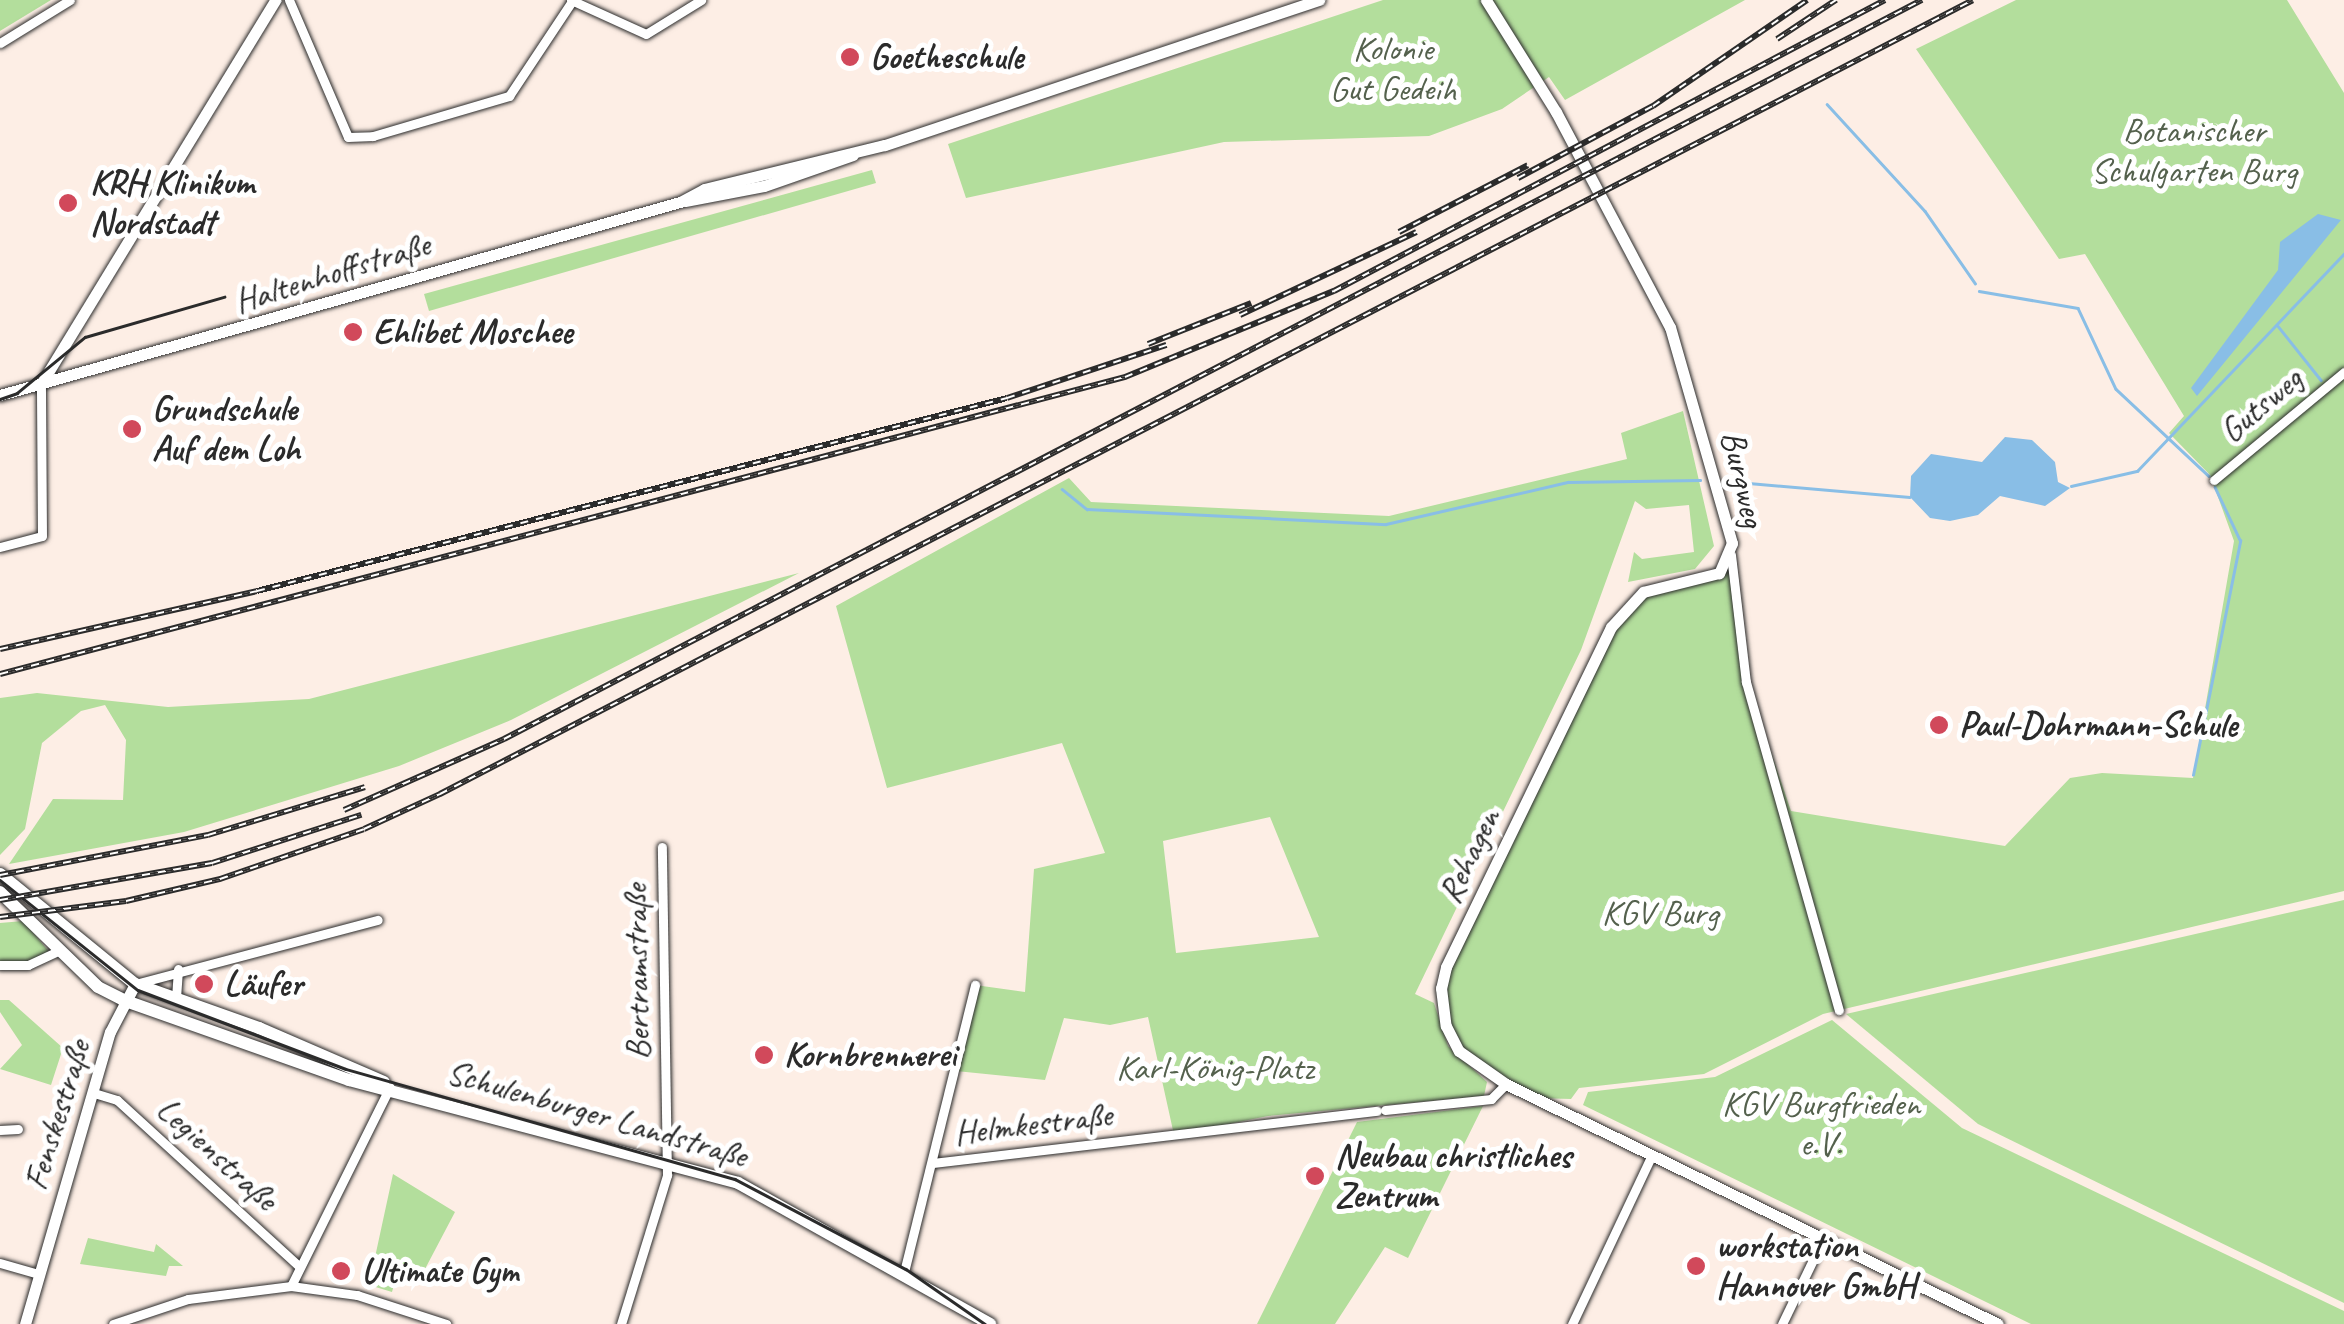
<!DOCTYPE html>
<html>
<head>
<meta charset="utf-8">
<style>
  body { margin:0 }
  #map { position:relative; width:2344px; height:1324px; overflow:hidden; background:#fdeee5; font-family:Caveat,sans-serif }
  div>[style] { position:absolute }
  .green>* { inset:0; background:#b3de9c }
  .water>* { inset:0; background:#89bee6 }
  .stream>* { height:2.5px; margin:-1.25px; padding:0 1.25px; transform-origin:1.25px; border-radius:1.25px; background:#89bee6 }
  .roads { filter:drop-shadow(0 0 2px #2b2b2b) drop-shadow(0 0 2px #2b2b2b) }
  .minor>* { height:9px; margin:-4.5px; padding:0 4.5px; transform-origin:4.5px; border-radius:4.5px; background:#fff }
  .tertiary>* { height:11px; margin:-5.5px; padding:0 5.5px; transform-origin:5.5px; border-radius:5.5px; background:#fff }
  .secondary>* { height:12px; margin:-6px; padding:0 6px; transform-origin:6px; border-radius:6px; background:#fff }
  .tram>* { height:2.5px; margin:-1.25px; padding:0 1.25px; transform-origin:1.25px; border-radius:1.25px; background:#2b2b2b }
  .rail>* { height:6px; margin-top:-3px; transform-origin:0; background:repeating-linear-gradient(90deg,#fff 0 8px,#2b2b2b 0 16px); box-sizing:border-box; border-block:2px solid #2b2b2b }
  .dots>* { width:28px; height:28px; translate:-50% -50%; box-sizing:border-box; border:5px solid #fff; border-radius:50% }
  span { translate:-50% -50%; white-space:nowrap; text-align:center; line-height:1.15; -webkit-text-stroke:10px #fff; paint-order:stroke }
  .park-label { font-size:35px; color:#54614d }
  .poi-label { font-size:35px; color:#2b2b2b; font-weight:700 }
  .left { translate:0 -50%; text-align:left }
  .street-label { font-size:35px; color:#2b2b2b }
</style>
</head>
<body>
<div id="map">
  <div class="green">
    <div style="clip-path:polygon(0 0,51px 0,0 31px)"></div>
    <div style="clip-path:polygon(1383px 0,1745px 0,1565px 100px,1549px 77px,1502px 109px,1429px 136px,1224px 142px,966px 198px,948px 144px)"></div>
    <div style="clip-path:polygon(2016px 0,2287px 0,2344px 93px,2344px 891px,1823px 1014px,1704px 1074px,1579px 1088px,1571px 1099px,1536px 1098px,1506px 1084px,1452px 1039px,1441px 988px,1536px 781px,1633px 597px,1703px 582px,1729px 554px,1747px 681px,1791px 811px,2005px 846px,2070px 778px,2102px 773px,2193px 778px,2234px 541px,2210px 475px,2169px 433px,2184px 416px,2085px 254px,2059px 259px,1916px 49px)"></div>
    <div style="clip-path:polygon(872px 170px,876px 183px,429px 311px,424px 294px)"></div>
    <div style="clip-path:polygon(evenodd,1683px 411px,1714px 546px,1695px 569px,1628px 582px,1634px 552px,1642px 559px,1694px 552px,1689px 505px,1646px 509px,1635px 501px,1581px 650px,1415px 994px,1434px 1003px,1448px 1046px,1487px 1082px,1484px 1096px,1268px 1116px,1174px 1135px,1148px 1017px,1110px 1025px,1064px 1018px,1045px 1080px,956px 1071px,975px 985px,1025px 992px,1034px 869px,1105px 853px,1062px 743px,887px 788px,836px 606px,1069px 478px,1091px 502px,1389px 516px,1627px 459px,1621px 433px,1683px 411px,1270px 817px,1319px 937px,1176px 953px,1163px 841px,1270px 817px)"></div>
    <div style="clip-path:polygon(799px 573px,511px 720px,399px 766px,184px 832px,9px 864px,53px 799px,123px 800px,126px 740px,105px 705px,81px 711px,42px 743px,25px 829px,0 855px,0 698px,37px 693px,168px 707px,309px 699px)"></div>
    <div style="clip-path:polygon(2344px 900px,2344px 1303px,1978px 1124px,1846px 1014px)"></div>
    <div style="clip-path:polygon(23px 921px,52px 955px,28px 965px,0 965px,0 923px)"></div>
    <div style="clip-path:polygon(0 1000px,9px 1000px,63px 1048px,51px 1085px,0 1069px,22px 1045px,0 1012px)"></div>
    <div style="clip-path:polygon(1832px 1020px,1962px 1128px,2344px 1311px,2344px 1324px,2031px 1324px,1583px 1105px,1588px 1092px,1715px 1077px)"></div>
    <div style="clip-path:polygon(1483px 1106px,1408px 1258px,1385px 1247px,1335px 1324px,1257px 1324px,1357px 1122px)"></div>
    <div style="clip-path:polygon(393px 1174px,455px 1212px,425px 1269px,400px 1263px,392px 1292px,369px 1285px)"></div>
    <div style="clip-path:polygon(88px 1238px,154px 1252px,156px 1244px,183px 1266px,169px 1266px,166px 1276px,80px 1264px)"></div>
  </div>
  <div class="water">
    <div style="clip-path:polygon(2318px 214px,2341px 220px,2197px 396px,2191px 388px,2278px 270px,2280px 242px)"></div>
    <div style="clip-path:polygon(2005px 437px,2032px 440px,2055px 462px,2058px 482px,2070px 488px,2045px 506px,2000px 496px,1978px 515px,1950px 521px,1930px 518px,1910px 497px,1911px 476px,1931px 454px,1982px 462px)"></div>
  </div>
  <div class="stream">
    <div style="left:1827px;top:104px;width:145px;rotate:47.5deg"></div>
    <div style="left:1925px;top:211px;width:88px;rotate:55.2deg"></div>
    <div style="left:1979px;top:291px;width:100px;rotate:9.7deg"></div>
    <div style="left:2078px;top:308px;width:89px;rotate:64.9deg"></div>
    <div style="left:2116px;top:389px;width:127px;rotate:43.1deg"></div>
    <div style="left:2278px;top:326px;width:69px;rotate:51.5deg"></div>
    <div style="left:1726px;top:481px;width:184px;rotate:5deg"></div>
    <div style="left:2071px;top:486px;width:68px;rotate:-12.8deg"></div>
    <div style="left:2137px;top:471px;width:300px;rotate:-46.4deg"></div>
    <div style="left:1062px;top:489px;width:32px;rotate:39deg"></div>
    <div style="left:1087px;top:509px;width:299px;rotate:2.9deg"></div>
    <div style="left:1386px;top:524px;width:187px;rotate:-13deg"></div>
    <div style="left:1568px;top:482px;width:132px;rotate:-0.9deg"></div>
    <div style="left:2193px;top:775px;width:239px;rotate:-78.6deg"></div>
    <div style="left:2240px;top:541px;width:59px;rotate:-115.3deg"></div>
  </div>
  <div class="roads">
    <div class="minor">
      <div style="left:289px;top:0;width:149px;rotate:66.7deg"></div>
      <div style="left:348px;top:137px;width:25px;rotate:-2deg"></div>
      <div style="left:373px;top:136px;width:142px;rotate:-16.4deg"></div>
      <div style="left:509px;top:96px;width:114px;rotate:-56.4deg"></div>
      <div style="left:571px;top:0;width:82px;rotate:24.4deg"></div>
      <div style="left:646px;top:34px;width:65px;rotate:-31.7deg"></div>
      <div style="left:0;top:43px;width:82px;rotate:-31.6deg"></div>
      <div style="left:2214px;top:480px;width:169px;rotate:-39.7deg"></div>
      <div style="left:0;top:547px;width:43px;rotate:-14.7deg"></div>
      <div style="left:42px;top:536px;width:152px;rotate:-90.4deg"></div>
      <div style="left:1731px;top:555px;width:128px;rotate:83.3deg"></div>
      <div style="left:1746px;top:682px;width:341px;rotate:74.2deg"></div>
      <div style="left:0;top:965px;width:28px"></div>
      <div style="left:28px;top:965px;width:35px;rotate:-25deg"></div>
      <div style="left:135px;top:984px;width:251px;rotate:-14.8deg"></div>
      <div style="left:176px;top:998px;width:29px;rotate:-86deg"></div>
      <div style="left:94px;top:1093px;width:24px;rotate:17deg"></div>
      <div style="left:117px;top:1100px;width:245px;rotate:42.4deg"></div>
      <div style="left:1385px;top:1110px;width:107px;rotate:-5.9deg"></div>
      <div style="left:1491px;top:1099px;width:21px;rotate:-45deg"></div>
      <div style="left:0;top:1130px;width:18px;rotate:-3deg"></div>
      <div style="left:933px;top:1163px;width:447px;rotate:-6.7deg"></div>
      <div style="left:0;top:1263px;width:40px;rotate:16deg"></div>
      <div style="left:904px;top:1272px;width:296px;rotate:-76.1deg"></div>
      <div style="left:291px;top:1286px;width:222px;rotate:-63.6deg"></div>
      <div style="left:113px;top:1324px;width:79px;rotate:-18.4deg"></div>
      <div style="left:188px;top:1299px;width:104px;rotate:-7.2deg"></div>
      <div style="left:291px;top:1286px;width:67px;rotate:7.8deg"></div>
      <div style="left:357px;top:1295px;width:94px;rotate:18deg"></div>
      <div style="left:621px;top:1324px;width:156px;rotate:-72.8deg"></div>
      <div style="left:667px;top:1175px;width:328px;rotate:-90.9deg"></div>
      <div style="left:1572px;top:1324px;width:185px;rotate:-64.7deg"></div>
      <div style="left:1782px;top:1324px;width:94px;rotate:-64.2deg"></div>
    </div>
    <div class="tertiary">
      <div style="left:1486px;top:0;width:132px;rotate:58deg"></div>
      <div style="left:1556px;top:112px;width:243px;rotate:62.1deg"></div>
      <div style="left:1670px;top:327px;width:225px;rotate:74deg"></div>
      <div style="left:1732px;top:543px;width:33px;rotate:113deg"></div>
      <div style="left:1719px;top:573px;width:78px;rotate:166deg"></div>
      <div style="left:1643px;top:592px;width:47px;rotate:132.4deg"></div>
      <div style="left:1611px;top:627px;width:378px;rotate:115.9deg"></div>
      <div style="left:1446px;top:967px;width:22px;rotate:103deg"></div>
      <div style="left:1441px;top:988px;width:38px;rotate:83deg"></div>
      <div style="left:1446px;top:1026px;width:28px;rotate:63deg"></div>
      <div style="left:1459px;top:1051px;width:57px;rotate:35.1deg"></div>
      <div style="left:1506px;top:1084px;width:547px;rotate:26deg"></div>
      <div style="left:685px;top:201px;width:80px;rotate:-10.8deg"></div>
      <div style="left:764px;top:186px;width:94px;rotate:-19.2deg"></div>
      <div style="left:41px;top:384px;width:450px;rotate:-58.6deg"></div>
      <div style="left:0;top:395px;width:707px;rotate:-15.85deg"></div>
      <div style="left:680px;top:202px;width:27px;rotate:-28deg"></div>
      <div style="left:704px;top:189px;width:186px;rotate:-13.7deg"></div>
      <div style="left:885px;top:145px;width:458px;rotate:-18.5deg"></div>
      <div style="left:25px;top:1324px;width:304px;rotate:-73.8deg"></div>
      <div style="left:110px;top:1032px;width:54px;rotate:-62.5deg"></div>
    </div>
    <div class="secondary">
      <div style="left:0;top:874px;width:174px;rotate:39.2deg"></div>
      <div style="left:135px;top:984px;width:132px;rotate:19.5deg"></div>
      <div style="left:259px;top:1028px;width:136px;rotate:23.4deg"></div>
      <div style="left:0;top:892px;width:136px;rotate:44.1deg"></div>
      <div style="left:98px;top:987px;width:28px;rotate:27deg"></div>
      <div style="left:123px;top:1000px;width:240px;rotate:19.5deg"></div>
      <div style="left:349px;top:1080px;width:402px;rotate:14.8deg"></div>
      <div style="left:738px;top:1183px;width:289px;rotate:29.2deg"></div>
    </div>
  </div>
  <div class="tram">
    <div style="left:0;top:399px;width:18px;rotate:-19deg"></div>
    <div style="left:17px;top:393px;width:88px;rotate:-39.5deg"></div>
    <div style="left:85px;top:337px;width:145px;rotate:-16.1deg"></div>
    <div style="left:0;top:880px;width:176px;rotate:38.6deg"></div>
    <div style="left:138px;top:990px;width:222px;rotate:20.8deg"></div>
    <div style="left:346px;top:1069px;width:404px;rotate:15.8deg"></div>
    <div style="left:735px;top:1179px;width:193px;rotate:27.8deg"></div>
    <div style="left:906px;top:1269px;width:96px;rotate:34.8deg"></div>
  </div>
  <div class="rail">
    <div style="left:1777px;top:39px;width:71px;rotate:-33.5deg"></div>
    <div style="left:1518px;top:178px;width:153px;rotate:-28.1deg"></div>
    <div style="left:1653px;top:106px;width:187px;rotate:-34.5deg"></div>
    <div style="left:1399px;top:232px;width:145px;rotate:-27.4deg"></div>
    <div style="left:1240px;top:315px;width:195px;rotate:-25.2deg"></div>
    <div style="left:1148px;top:344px;width:111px;rotate:-21.7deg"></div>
    <div style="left:0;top:649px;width:263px;rotate:-12.7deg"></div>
    <div style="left:257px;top:591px;width:774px;rotate:-14.43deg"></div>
    <div style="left:1007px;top:398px;width:168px;rotate:-18.4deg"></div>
    <div style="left:0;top:674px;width:1164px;rotate:-14.79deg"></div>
    <div style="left:1125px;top:377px;width:226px;rotate:-22.4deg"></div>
    <div style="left:1334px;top:291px;width:623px;rotate:-27.84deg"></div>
    <div style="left:344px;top:810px;width:175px;rotate:-23.9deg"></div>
    <div style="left:504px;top:739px;width:1599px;rotate:-27.53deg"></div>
    <div style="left:0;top:875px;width:212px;rotate:-10.9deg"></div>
    <div style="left:208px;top:835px;width:164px;rotate:-17deg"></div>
    <div style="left:0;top:900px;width:215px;rotate:-9.9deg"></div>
    <div style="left:212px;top:863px;width:157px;rotate:-17.9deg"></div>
    <div style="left:0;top:917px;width:127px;rotate:-7.2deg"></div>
    <div style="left:126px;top:901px;width:97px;rotate:-13.2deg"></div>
    <div style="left:220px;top:879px;width:152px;rotate:-19.1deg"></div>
    <div style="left:364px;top:829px;width:84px;rotate:-24.7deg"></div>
    <div style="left:440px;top:794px;width:1726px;rotate:-27.38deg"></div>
  </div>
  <div class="dots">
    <div style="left:850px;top:57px;background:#d1495b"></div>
    <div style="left:68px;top:203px;background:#d1495b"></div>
    <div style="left:353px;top:332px;background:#d1495b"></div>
    <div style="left:132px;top:429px;background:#d1495b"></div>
    <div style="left:1939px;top:725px;background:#d1495b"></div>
    <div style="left:204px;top:984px;background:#d1495b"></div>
    <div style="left:764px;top:1055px;background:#d1495b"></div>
    <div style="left:1315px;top:1176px;background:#d1495b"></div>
    <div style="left:1696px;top:1266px;background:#d1495b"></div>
    <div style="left:341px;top:1271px;background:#d1495b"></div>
  </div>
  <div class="park-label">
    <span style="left:1393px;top:69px">Kolonie<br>Gut Gedeih</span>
    <span style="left:2194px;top:151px">Botanischer<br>Schulgarten Burg</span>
    <span style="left:1660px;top:913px">KGV Burg</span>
    <span style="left:1215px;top:1068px">Karl-König-Platz</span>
    <span style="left:1821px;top:1124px">KGV Burgfrieden<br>e.V.</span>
  </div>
  <div class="poi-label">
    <span class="left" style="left:870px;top:57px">Goetheschule</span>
    <span class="left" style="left:90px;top:203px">KRH Klinikum<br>Nordstadt</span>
    <span class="left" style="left:373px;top:332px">Ehlibet Moschee</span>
    <span class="left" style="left:152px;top:429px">Grundschule<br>Auf dem Loh</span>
    <span class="left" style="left:1959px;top:725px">Paul-Dohrmann-Schule</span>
    <span class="left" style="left:224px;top:984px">Läufer</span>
    <span class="left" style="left:784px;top:1055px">Kornbrennerei</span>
    <span class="left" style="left:1335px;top:1176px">Neubau christliches<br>Zentrum</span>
    <span class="left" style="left:1716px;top:1266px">workstation<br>Hannover GmbH</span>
    <span class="left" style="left:361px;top:1271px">Ultimate Gym</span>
  </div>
  <div class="street-label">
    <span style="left:332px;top:273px;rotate:-17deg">Haltenhoffstraße</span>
    <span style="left:2261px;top:405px;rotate:-40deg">Gutsweg</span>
    <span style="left:1743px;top:479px;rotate:77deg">Burgweg</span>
    <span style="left:1469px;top:856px;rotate:-64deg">Rehagen</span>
    <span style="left:637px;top:972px;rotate:-91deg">Bertramstraße</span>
    <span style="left:597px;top:1114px;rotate:16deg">Schulenburger Landstraße</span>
    <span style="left:57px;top:1115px;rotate:-73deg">Fenskestraße</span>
    <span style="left:1033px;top:1124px;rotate:-7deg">Helmkestraße</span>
    <span style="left:217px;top:1154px;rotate:42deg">Legienstraße</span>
  </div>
</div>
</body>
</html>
